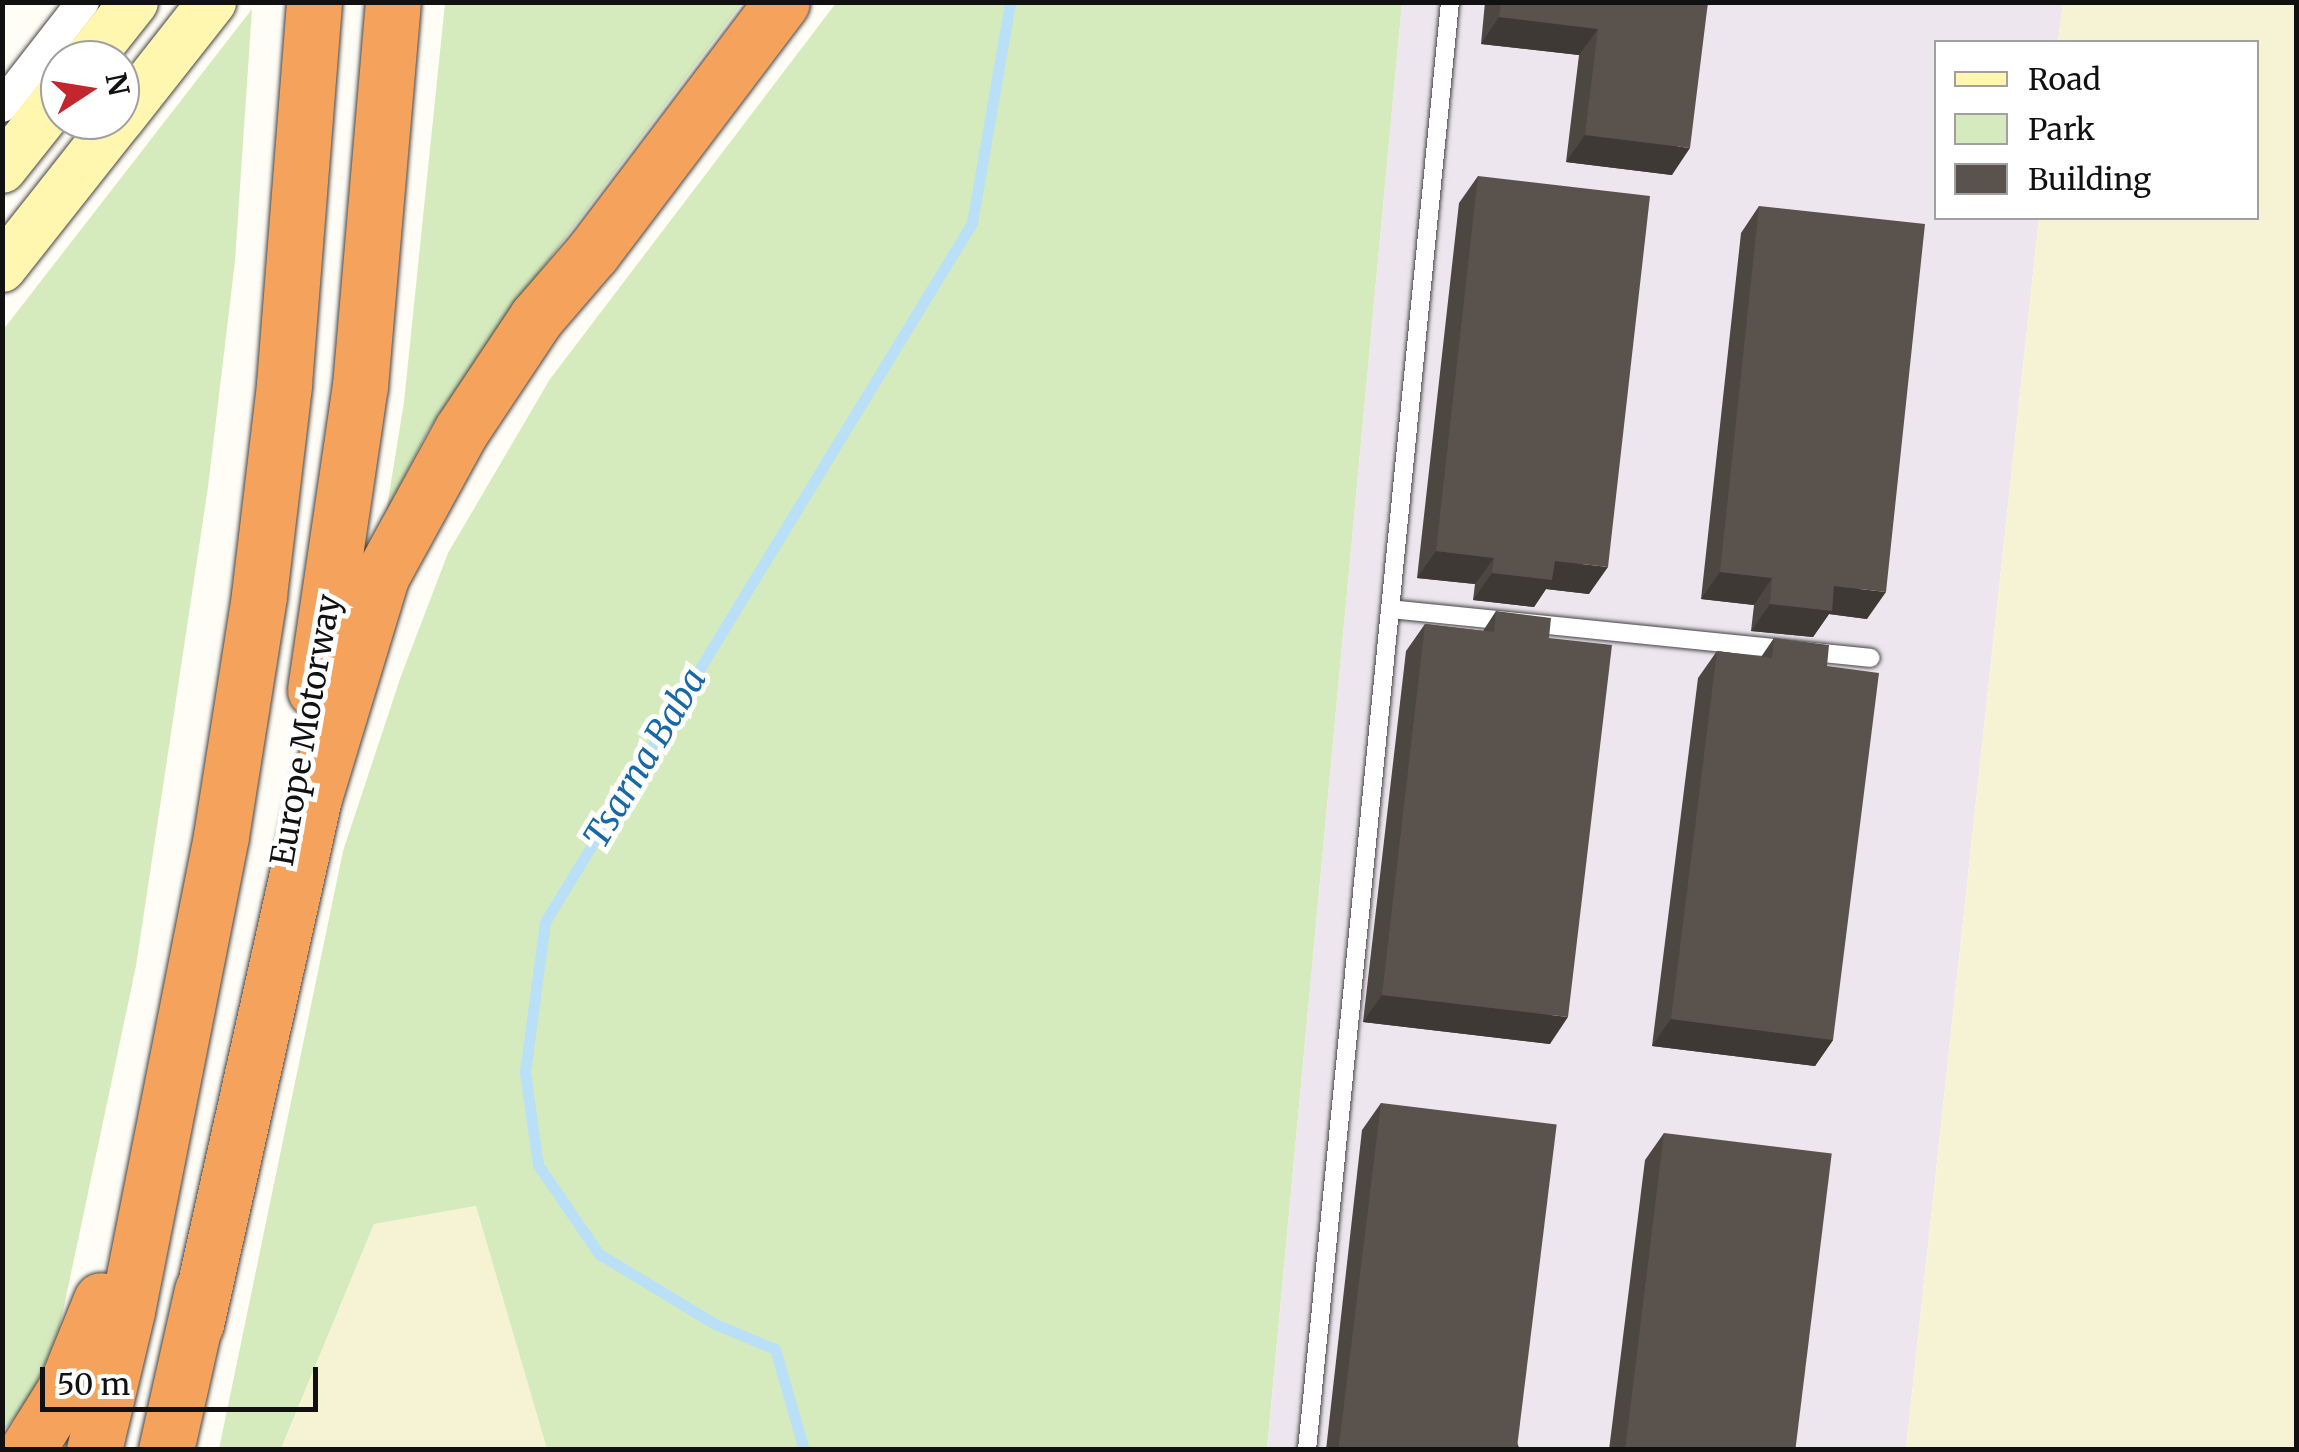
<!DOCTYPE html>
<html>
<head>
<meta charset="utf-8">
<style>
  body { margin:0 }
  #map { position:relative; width:2299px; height:1452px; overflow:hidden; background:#fffdf5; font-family:Merriweather,serif }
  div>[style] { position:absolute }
  .industrial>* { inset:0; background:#eee6ef }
  .farmland>* { inset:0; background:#f6f3d4 }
  .green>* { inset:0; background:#d5ebbd }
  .stream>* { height:11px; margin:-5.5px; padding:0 5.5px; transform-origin:5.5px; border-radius:5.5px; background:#b9e0f7 }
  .roads { filter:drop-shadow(0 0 2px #444) drop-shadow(0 0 2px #444) }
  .service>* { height:18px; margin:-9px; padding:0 9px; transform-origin:9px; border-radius:9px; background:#fff }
  .minor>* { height:32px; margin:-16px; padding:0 16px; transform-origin:16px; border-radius:16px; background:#fff }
  .secondary>* { height:48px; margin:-24px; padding:0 24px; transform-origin:24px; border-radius:24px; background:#fff6b0 }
  .motorway>* { height:55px; margin:-27.5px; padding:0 27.5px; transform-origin:27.5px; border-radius:27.5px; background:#f5a25d }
  .wall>* { inset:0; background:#4d4742 }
  .shaded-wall>* { inset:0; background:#3f3936 }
  .building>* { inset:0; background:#5a524d; transform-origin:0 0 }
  span { translate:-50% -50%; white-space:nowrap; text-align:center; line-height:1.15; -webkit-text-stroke:10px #fff; paint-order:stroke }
  .street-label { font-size:32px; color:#111 }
  .water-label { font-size:35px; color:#1768a6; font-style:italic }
  .frame { position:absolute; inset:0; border:5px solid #111; pointer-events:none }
  .legend { position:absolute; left:1934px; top:40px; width:325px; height:180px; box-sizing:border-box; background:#fff; border:2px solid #a0a0a0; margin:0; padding:12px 18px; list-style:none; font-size:30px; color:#111 }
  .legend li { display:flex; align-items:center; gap:20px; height:50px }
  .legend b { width:50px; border:2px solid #a0a0a0 }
  .north { position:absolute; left:40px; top:40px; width:100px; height:100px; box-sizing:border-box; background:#fff; border:2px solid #a0a0a0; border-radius:50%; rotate:78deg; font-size:28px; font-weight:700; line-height:40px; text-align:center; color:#111 }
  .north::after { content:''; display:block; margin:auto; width:35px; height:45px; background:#c4262e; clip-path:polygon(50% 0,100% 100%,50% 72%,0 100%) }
  .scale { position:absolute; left:40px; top:1367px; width:278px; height:45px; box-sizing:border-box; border:5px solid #111; border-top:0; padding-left:12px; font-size:30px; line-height:35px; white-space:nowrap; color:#111; -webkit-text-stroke:8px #fff; paint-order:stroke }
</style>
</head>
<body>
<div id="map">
  <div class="industrial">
    <div style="clip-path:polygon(1402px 3px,2063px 3px,2058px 42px,1936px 42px,1936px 218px,2039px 218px,1906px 1449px,1267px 1450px)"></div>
  </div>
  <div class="farmland">
    <div style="clip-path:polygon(2063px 3px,2296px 3px,2296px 1449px,1906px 1449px,2039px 218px,2256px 218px,2256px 42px,2058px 42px)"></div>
    <div style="clip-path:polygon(477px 1206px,547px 1449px,281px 1450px,374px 1224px)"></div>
  </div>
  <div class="green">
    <div style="clip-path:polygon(445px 3px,742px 3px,505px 318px,427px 432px,386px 513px,404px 402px)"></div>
    <div style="clip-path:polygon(836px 3px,1402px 3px,1267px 1449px,547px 1449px,476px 1206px,374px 1224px,281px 1449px,219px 1449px,343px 851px,401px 676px,448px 553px,550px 379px)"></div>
    <div style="clip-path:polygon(252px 9px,235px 261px,208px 487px,136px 966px,59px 1330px,30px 1399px,3px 1431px,3px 330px)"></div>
  </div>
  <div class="stream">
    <div style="left:804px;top:1450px;width:105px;rotate:-106deg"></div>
    <div style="left:775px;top:1349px;width:65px;rotate:-157.4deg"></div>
    <div style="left:715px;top:1324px;width:135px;rotate:-148.9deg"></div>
    <div style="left:599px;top:1254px;width:108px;rotate:-124.4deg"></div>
    <div style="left:538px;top:1165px;width:94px;rotate:-98deg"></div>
    <div style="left:525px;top:1072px;width:151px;rotate:-82.4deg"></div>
    <div style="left:545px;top:922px;width:819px;rotate:-58.58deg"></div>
    <div style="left:972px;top:223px;width:224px;rotate:-80.2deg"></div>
  </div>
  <div class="roads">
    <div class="service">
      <div style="left:1390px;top:609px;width:483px;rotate:5.8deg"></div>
      <div style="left:1307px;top:1450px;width:1455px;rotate:-84.36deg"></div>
    </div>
    <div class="minor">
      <div style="left:2px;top:106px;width:132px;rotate:-52.1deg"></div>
    </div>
    <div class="secondary">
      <div style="left:88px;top:60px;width:74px;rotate:-51.6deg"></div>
      <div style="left:120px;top:119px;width:149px;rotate:-51.8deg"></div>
      <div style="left:2px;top:169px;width:93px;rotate:-51.5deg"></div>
      <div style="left:2px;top:268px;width:189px;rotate:-51.7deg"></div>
    </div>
    <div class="motorway">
      <div style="left:315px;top:690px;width:307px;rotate:-81.6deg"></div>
      <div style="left:360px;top:386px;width:385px;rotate:-85.1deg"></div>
      <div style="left:196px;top:1324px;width:539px;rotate:-77.36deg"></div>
      <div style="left:314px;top:798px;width:231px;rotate:-73.1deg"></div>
      <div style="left:381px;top:577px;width:166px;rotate:-61.3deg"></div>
      <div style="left:461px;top:431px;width:136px;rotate:-56.4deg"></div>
      <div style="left:536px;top:318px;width:87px;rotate:-49.2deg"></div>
      <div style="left:593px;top:252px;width:313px;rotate:-52.9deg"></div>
      <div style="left:27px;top:1450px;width:70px;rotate:-57.9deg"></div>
      <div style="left:64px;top:1391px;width:98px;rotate:-67.9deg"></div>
      <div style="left:94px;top:1450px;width:143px;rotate:-76.6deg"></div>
      <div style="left:127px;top:1311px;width:484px;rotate:-78.8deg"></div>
      <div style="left:221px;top:836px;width:244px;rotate:-81deg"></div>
      <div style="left:259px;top:595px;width:212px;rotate:-83.2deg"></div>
      <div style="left:284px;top:384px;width:383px;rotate:-85.5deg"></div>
      <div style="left:166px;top:1450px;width:164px;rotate:-77.3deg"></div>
    </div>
  </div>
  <div class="wall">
    <div style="clip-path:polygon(1485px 2px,1708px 2px,1672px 175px,1566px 162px,1579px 55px,1481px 44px)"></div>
    <div style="clip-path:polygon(1478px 176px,1589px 594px,1546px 589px,1534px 607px,1473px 600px,1475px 584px,1417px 578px,1459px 203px)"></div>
    <div style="clip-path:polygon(1759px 206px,1867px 619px,1829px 614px,1813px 637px,1751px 631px,1754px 605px,1701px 599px,1741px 233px)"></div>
    <div style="clip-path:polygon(1496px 611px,1549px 638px,1550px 1044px,1363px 1022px,1406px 651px,1425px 624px,1483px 631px)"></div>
    <div style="clip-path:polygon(1774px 638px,1827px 666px,1833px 1040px,1815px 1066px,1652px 1046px,1698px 678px,1717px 651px,1761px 657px)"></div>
    <div style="clip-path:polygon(1381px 1103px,1520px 1450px,1326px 1450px,1362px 1130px)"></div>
    <div style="clip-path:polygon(1664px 1133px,1795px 1450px,1609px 1450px,1645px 1160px)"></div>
  </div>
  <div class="shaded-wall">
    <div style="clip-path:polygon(1499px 17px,1598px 29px,1579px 55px,1481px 44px)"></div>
    <div style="clip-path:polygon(1585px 135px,1690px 148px,1672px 175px,1566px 162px)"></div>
    <div style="clip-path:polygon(1436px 551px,1494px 558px,1475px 584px,1417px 578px)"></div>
    <div style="clip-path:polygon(1555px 561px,1608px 567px,1589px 594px,1546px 589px,1534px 607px,1473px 600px,1492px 573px)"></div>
    <div style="clip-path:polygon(1720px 572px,1772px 578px,1754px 605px,1701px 599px)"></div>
    <div style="clip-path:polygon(1834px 586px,1886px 592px,1867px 619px,1829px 614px,1813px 637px,1751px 631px,1770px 604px)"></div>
    <div style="clip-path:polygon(1382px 995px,1568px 1017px,1550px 1044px,1363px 1022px)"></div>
    <div style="clip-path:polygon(1671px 1019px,1833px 1040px,1815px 1066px,1652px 1046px)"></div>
  </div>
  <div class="building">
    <div style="clip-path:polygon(1501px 2px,1708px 2px,1690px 148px,1585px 135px,1598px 29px,1499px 17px)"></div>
    <div style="clip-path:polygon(1478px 176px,1650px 196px,1608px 567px,1555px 561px,1552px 580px,1492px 573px,1494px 558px,1436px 551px)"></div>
    <div style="clip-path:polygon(1759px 206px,1925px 224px,1886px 592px,1834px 586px,1832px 611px,1770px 604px,1772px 578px,1720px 572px)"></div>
    <div style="clip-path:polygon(1496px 611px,1551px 618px,1549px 638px,1612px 645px,1568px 1017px,1382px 995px,1425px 624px,1494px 632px)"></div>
    <div style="clip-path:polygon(1774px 638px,1829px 645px,1827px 666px,1879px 673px,1833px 1040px,1671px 1019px,1717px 651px,1772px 658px)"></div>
    <div style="left:1381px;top:1103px;width:177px;height:349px;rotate:7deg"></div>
    <div style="left:1664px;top:1133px;width:169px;height:319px;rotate:7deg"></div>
  </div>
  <div class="street-label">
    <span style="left:306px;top:730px;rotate:-80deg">Europe Motorway</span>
  </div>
  <div class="water-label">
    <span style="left:645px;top:758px;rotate:-59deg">Tsarna Baba</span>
  </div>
  <div class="frame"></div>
  <ul class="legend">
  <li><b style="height:12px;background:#fff6b0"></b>Road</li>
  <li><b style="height:28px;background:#d5ebbd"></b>Park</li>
  <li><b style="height:28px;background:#5a524d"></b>Building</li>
  </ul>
  <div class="north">N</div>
  <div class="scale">50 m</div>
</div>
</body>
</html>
